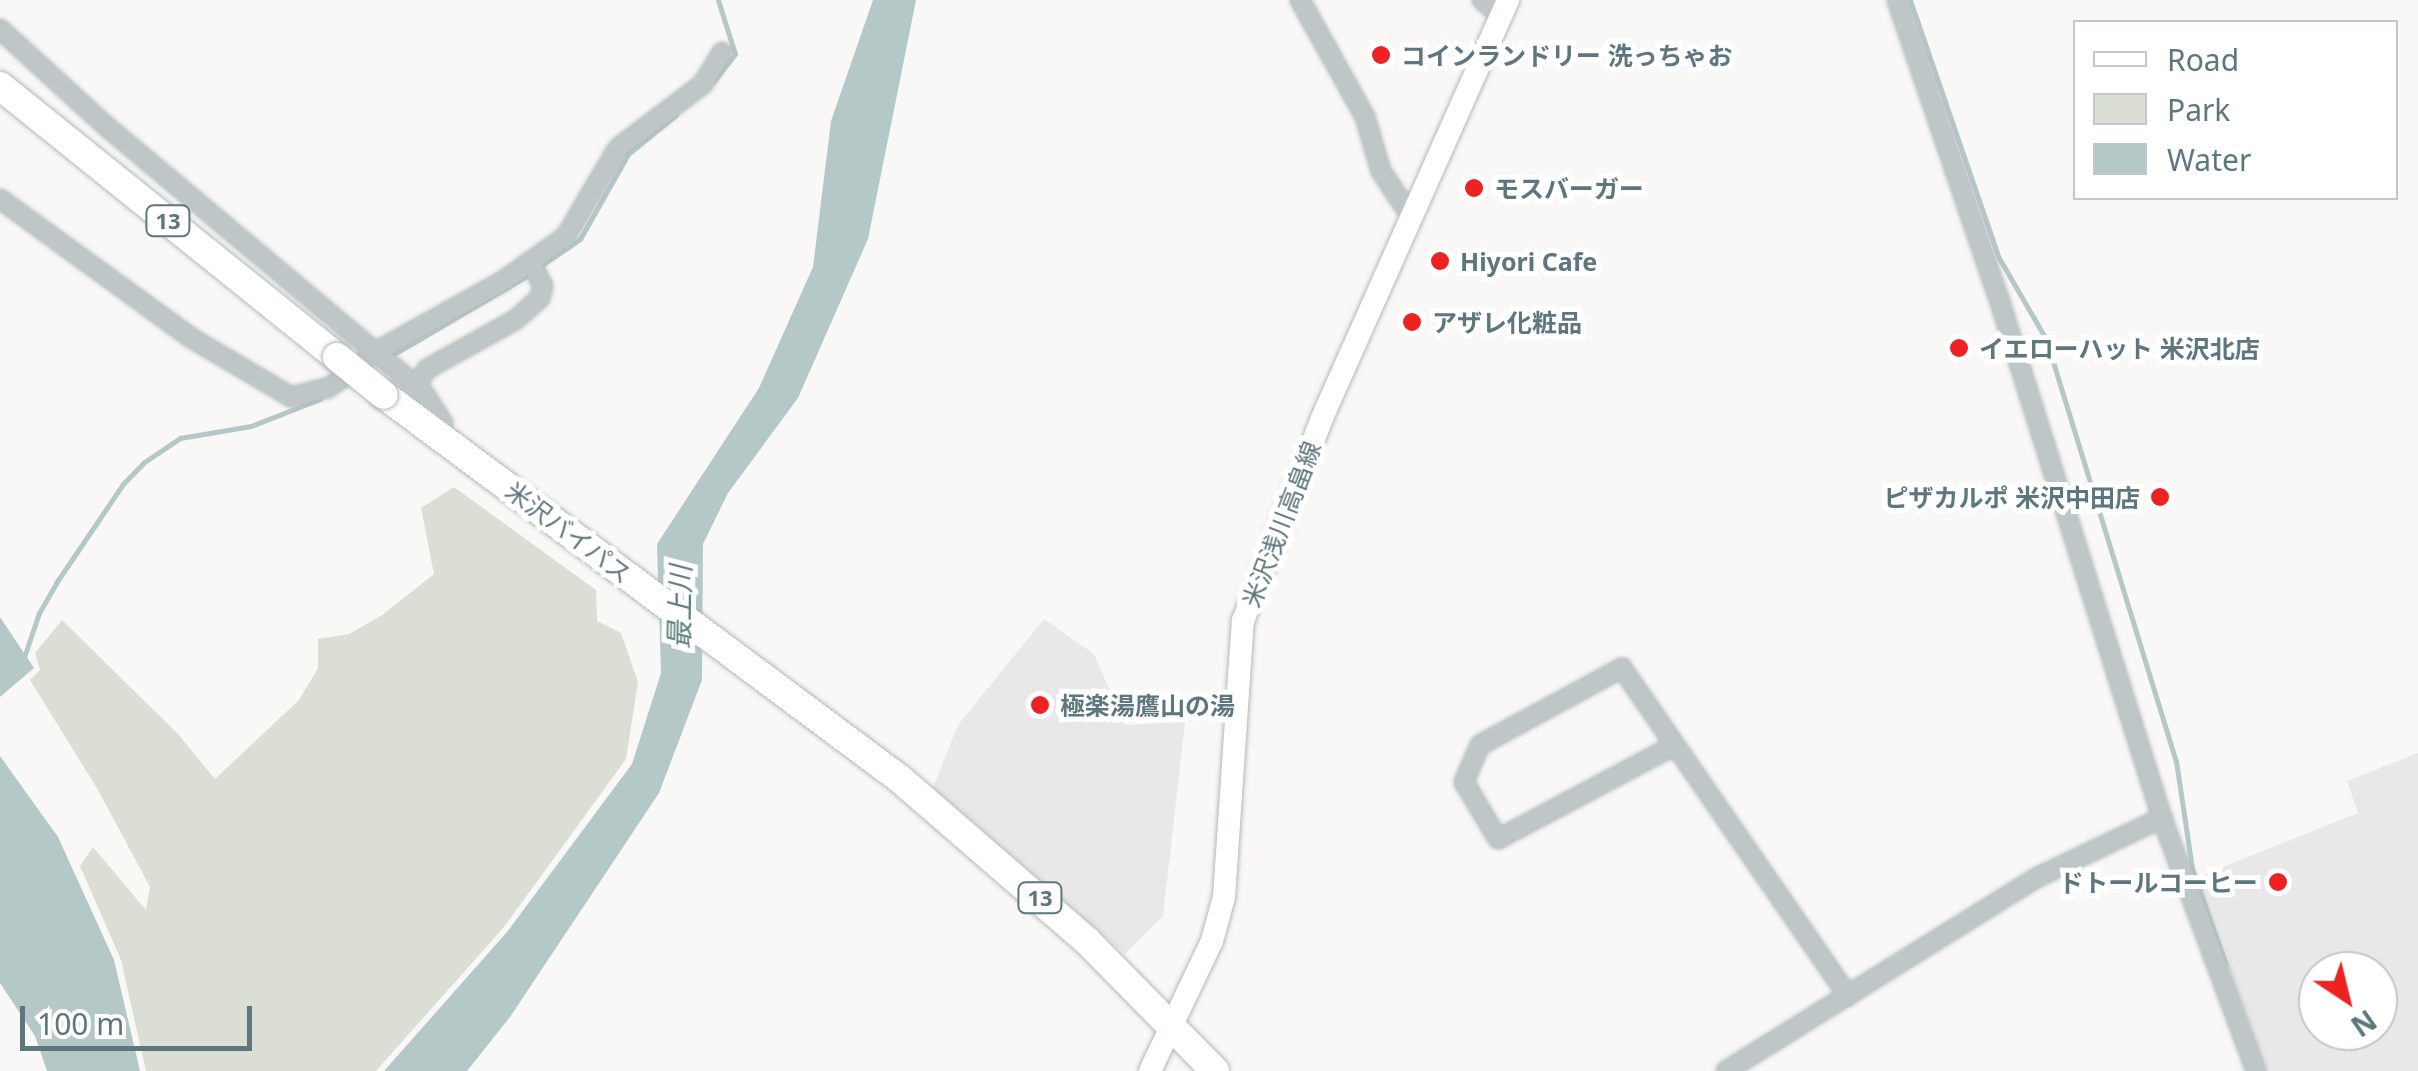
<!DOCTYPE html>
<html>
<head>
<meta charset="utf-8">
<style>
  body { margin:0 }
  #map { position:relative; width:2418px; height:1071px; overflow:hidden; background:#f9f8f6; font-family:"Noto Sans","Noto Sans JP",sans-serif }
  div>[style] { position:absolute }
  .built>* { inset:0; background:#e7e8e7 }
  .green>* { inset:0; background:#daded5 }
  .water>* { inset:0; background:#b5c8c8 }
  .stream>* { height:5px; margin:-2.5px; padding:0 2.5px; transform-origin:2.5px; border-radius:2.5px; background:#b5c8c8 }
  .roads { filter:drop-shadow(0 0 2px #b2babd) drop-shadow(0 0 2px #b2babd) }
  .minor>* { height:18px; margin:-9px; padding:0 9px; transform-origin:9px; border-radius:9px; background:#bfc6c8 }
  .major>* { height:22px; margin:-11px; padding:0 11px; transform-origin:11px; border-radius:11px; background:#fff }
  .highway>* { height:28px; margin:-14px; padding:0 14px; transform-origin:14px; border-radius:14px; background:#fff }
  .bridges { filter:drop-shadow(0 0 2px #b2b9bb) drop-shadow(0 0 2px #b2b9bb) }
  .highway-bridge>* { height:28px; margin:-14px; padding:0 14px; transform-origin:14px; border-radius:14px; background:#fff }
  .dots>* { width:28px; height:28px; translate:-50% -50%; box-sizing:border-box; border:5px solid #fff; border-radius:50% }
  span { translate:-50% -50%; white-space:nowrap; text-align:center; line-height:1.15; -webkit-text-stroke:10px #fff; paint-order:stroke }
  .shield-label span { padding:2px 8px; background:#fff; border:2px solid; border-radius:8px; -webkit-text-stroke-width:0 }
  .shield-label { font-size:22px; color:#5e767d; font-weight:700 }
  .poi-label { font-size:25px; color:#5e767d; font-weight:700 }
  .left { translate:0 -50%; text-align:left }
  .right { translate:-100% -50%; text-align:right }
  .street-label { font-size:25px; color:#5e767d }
  .water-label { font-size:28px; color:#5d7c7c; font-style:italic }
  .legend { position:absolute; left:2073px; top:20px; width:325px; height:180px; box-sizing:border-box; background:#fff; border:2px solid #bfc8cb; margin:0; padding:12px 18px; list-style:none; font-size:30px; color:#5e767d }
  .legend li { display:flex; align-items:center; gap:20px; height:50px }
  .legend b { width:50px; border:2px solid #bfc8cb }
  .north { position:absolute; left:2298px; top:951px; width:100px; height:100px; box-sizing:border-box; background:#fff; border:2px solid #bfc8cb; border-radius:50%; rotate:145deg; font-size:28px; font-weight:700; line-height:40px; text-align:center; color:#5e767d }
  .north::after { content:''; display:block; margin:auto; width:35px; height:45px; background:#ec2322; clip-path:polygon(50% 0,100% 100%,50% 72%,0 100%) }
  .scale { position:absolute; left:20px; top:1006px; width:232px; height:45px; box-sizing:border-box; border:5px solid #5e767d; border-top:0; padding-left:12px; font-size:30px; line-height:35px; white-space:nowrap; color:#5e767d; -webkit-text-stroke:8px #fff; paint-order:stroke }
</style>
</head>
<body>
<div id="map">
  <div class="built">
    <div style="clip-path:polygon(1044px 619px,1094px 654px,1125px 725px,1185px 722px,1163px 916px,1125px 954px,933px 788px,958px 725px)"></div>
    <div style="clip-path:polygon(evenodd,2418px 753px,2418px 1071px,2266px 1071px,2196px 878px,2358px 813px,2347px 781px,2418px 753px,2318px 971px,2378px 971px,2378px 1031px,2318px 1031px,2318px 971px)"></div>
  </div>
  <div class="green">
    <div style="clip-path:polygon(454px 487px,596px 590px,597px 621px,621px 633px,638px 682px,626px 759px,504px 927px,376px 1071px,146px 1071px,121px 960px,80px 866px,93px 847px,146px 910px,150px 887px,98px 790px,30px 680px,40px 670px,35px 653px,62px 620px,178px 734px,215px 779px,299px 700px,318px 668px,318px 639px,349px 634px,381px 616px,434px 574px,421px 508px)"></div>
  </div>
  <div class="water">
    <div style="clip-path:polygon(873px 0,916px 0,868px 239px,798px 398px,728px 493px,703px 544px,702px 680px,659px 793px,510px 1017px,467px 1071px,384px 1071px,507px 932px,632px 764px,661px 673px,657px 544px,759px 388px,813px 267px,831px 121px)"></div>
    <div style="clip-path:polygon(0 617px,34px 668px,0 697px)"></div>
    <div style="clip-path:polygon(0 756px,58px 837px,114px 960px,140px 1071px,47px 1071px,35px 1036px,0 983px)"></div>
  </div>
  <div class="stream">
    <div style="left:1910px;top:0;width:273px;rotate:71deg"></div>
    <div style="left:1999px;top:258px;width:94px;rotate:59.9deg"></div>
    <div style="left:2046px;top:339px;width:442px;rotate:72.9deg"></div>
    <div style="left:2176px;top:761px;width:108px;rotate:81.5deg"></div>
    <div style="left:2192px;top:868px;width:101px;rotate:70.8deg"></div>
    <div style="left:714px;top:81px;width:34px;rotate:-52deg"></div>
    <div style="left:735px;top:54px;width:57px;rotate:-107.5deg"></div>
    <div style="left:539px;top:267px;width:50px;rotate:-34.3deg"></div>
    <div style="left:580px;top:239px;width:98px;rotate:-60.5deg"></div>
    <div style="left:628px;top:154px;width:62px;rotate:-39.1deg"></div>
    <div style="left:389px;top:357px;width:164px;rotate:-30.5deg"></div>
    <div style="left:23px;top:660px;width:50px;rotate:-71.2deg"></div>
    <div style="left:39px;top:613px;width:34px;rotate:-60deg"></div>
    <div style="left:56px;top:583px;width:120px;rotate:-55.9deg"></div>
    <div style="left:123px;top:484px;width:29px;rotate:-46deg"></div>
    <div style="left:143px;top:463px;width:45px;rotate:-34deg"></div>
    <div style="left:180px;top:438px;width:72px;rotate:-9.6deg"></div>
    <div style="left:251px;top:426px;width:74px;rotate:-21.4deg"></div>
  </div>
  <div class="roads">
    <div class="minor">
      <div style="left:1300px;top:0;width:134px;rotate:60.9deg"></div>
      <div style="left:1365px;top:117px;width:56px;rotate:73.5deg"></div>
      <div style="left:1381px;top:171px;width:53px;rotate:56.6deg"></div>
      <div style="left:1482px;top:0;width:25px;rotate:40deg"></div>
      <div style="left:1897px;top:0;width:316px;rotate:71.2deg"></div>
      <div style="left:1999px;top:299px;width:544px;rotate:72.56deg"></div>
      <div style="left:2162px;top:818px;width:270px;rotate:69.6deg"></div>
      <div style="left:0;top:29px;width:144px;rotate:42.5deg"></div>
      <div style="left:106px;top:126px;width:351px;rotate:40deg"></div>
      <div style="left:375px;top:352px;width:146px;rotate:-29deg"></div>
      <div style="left:503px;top:281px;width:77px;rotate:-35.5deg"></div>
      <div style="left:566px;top:236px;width:102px;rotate:-59.4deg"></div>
      <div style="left:618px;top:148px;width:106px;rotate:-37deg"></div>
      <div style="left:703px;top:84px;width:37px;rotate:-59deg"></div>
      <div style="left:0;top:199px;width:238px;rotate:36deg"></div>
      <div style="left:193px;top:339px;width:114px;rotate:30.6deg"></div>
      <div style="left:291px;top:397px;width:38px;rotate:-14deg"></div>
      <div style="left:328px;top:388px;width:19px;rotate:-35deg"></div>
      <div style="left:366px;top:359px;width:11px;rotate:-38deg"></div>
      <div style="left:375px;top:352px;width:38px;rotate:39deg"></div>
      <div style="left:423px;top:392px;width:37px;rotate:57deg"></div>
      <div style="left:443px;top:423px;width:11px;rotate:128deg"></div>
      <div style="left:401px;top:407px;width:46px;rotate:-55.6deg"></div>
      <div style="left:427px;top:369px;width:101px;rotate:-29.1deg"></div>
      <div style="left:515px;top:320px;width:33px;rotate:-41deg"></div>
      <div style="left:540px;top:298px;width:12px;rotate:-76deg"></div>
      <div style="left:543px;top:286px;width:27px;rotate:-117deg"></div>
      <div style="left:1675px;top:745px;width:200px;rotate:152deg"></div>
      <div style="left:1498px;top:839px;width:66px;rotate:-120.8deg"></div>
      <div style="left:1464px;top:782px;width:40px;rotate:-66.6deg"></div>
      <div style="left:1480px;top:745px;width:162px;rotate:-28.5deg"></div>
      <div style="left:1622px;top:668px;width:93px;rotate:55.5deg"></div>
      <div style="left:1675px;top:745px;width:305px;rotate:55.4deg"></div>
      <div style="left:1726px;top:1071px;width:365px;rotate:-31.9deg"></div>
      <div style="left:2036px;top:878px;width:140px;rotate:-25.5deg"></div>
    </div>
    <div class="major">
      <div style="left:1150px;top:1071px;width:144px;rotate:-64.5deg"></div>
      <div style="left:1212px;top:941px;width:46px;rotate:-74.7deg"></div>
      <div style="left:1224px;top:897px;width:277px;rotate:-86.1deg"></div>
      <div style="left:1243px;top:621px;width:218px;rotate:-68.7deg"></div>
      <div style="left:1322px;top:418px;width:458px;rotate:-66deg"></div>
    </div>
    <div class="highway">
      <div style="left:0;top:86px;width:432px;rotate:38.8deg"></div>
      <div style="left:384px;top:395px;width:643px;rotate:36.66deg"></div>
      <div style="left:900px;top:779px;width:247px;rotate:40.9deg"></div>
      <div style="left:1087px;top:941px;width:182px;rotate:45.4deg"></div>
    </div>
  </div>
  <div class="bridges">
    <div class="highway-bridge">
      <div style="left:337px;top:357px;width:60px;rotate:39deg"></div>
    </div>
  </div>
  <div class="dots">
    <div style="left:1381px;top:55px;background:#ec2322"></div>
    <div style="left:1474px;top:188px;background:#ec2322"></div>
    <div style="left:1440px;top:261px;background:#ec2322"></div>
    <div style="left:1412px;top:322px;background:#ec2322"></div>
    <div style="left:1959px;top:348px;background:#ec2322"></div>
    <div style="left:2160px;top:497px;background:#ec2322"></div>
    <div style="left:1040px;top:705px;background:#ec2322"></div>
    <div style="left:2278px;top:882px;background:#ec2322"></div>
  </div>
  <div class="shield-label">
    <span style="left:168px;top:221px">13</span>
    <span style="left:1040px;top:898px">13</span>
  </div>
  <div class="poi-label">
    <span class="left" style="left:1401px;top:55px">コインランドリー 洗っちゃお</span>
    <span class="left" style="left:1494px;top:188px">モスバーガー</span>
    <span class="left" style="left:1460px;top:261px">Hiyori Cafe</span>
    <span class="left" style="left:1432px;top:322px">アザレ化粧品</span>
    <span class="left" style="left:1979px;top:348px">イエローハット 米沢北店</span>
    <span class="right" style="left:2140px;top:497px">ピザカルポ 米沢中田店</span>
    <span class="left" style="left:1060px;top:705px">極楽湯鷹山の湯</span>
    <span class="right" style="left:2258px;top:882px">ドトールコーヒー</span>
  </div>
  <div class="street-label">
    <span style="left:1281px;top:524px;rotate:-69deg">米沢浅川高畠線</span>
    <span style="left:569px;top:532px;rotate:37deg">米沢バイパス</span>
  </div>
  <div class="water-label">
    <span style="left:679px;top:607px;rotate:-89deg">最上川</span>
  </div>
  <ul class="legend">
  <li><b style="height:12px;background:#fff"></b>Road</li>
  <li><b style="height:28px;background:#daded5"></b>Park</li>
  <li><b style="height:28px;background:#b5c8c8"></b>Water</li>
  </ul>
  <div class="north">N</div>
  <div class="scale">100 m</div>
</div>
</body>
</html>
